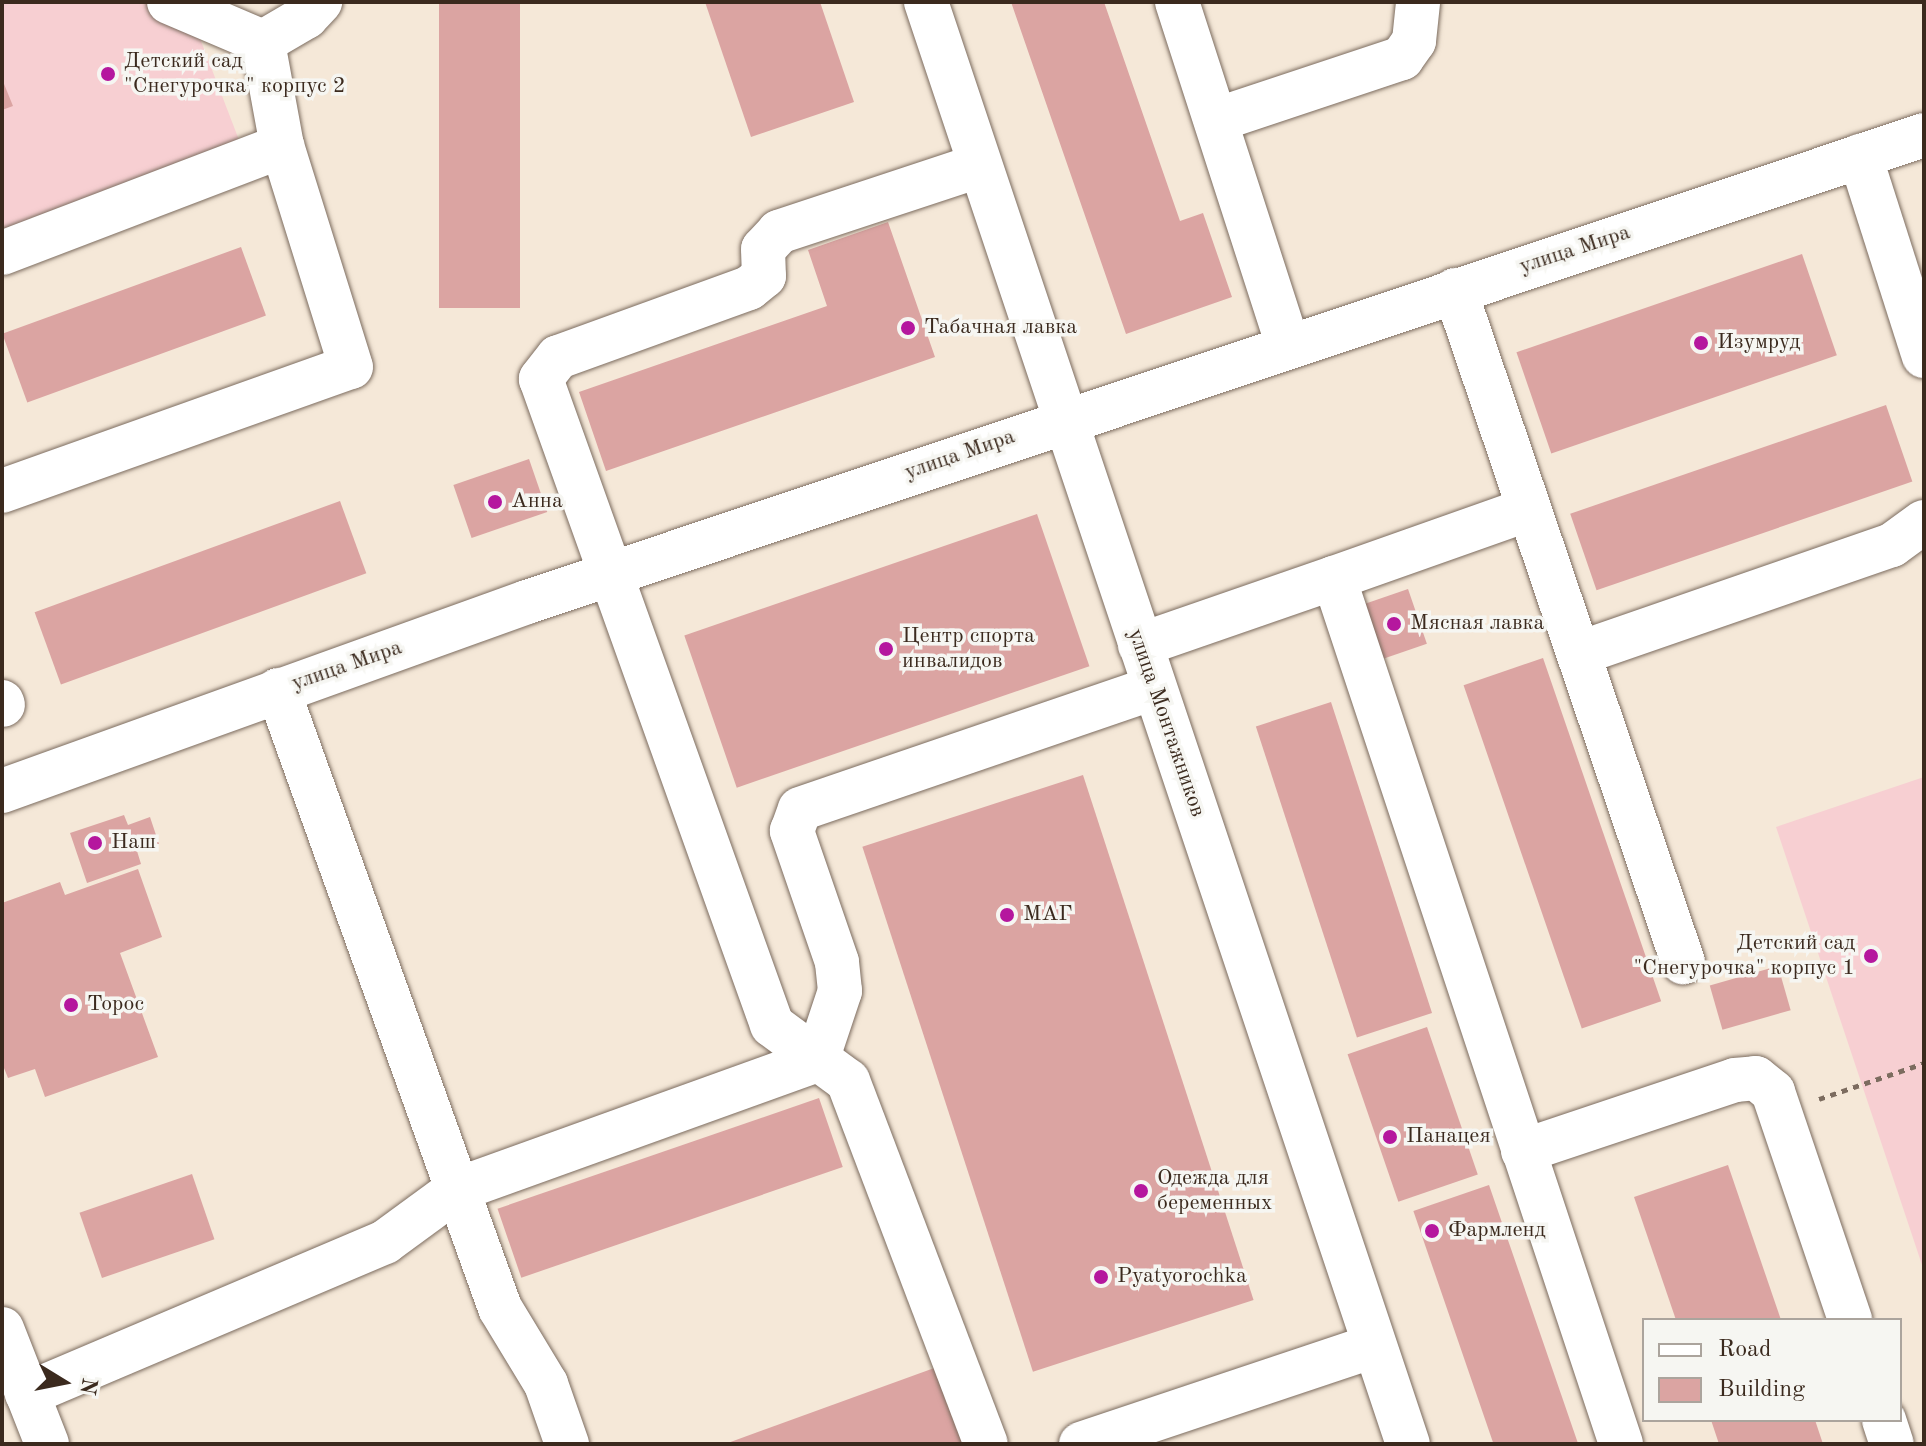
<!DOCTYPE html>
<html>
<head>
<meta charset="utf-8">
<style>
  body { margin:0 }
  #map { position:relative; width:1926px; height:1446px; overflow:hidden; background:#f5e8d8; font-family:"Old Standard TT",serif }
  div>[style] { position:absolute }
  .built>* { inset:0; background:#f7cfd2 }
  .building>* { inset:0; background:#dba4a2; transform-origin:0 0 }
  .path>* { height:5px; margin-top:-2.5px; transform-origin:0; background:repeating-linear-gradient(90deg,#7c6c5f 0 6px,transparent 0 12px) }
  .roads { filter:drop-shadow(0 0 2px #7c6c5f) drop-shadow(0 0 2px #7c6c5f) }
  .minor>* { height:44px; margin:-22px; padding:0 22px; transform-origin:22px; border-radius:22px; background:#fff }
  .dots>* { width:22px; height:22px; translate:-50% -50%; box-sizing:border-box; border:4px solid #f6f6f2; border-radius:50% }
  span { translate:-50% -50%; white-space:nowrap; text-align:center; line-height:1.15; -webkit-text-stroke:7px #f6f6f2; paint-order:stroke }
  .poi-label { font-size:22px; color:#3b2a1e }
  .left { translate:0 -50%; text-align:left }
  .right { translate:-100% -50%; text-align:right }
  .street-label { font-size:22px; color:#3b2a1e }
  .frame { position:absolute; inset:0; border:4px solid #3b2a1e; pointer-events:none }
  .legend { position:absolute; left:1642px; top:1318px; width:260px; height:104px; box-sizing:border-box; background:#f6f6f2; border:2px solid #aba49d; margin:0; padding:10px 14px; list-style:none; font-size:24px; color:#3b2a1e }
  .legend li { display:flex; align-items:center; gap:16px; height:40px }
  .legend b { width:40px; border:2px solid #aba49d }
  .north { position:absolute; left:24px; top:1342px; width:80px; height:80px; -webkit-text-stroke:6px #f6f6f2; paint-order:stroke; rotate:100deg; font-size:22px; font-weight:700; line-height:32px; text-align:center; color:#3b2a1e }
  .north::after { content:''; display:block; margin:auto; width:28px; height:36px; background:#3b2a1e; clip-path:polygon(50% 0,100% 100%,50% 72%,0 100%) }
</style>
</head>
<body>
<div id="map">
  <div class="built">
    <div style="clip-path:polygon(2px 2px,186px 2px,239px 140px,2px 232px)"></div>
    <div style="clip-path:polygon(1924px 777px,1924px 1271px,1776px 827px)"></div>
  </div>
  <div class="building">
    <div style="left:439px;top:2px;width:81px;height:306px"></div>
    <div style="clip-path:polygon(705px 2px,820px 2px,854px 102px,751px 137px)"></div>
    <div style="clip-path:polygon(1011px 2px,1104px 2px,1180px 221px,1203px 213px,1232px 297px,1126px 334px)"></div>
    <div style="clip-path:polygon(2px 79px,13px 106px,2px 110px)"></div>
    <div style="clip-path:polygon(888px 222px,935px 357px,606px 471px,579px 392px,827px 306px,808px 250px)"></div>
    <div style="left:241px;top:247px;width:73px;height:254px;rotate:70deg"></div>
    <div style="left:1802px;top:254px;width:107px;height:302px;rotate:71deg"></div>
    <div style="left:1886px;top:405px;width:81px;height:334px;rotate:71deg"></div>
    <div style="left:529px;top:459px;width:56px;height:80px;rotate:71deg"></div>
    <div style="left:340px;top:501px;width:77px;height:325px;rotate:70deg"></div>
    <div style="left:1037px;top:514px;width:161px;height:373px;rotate:71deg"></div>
    <div style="left:1408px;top:589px;width:58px;height:53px;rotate:71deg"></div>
    <div style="left:1543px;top:658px;width:363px;height:84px;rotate:71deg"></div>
    <div style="left:1331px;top:702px;width:327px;height:79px;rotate:72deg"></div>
    <div style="left:1083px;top:775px;width:552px;height:232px;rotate:72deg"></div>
    <div style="clip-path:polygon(124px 815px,128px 825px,150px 817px,159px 844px,137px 851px,141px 864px,87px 883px,70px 833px)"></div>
    <div style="clip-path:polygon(138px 869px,162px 937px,120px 953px,158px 1057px,45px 1097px,35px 1069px,8px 1078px,2px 1063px,2px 903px,60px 882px,65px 895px)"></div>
    <div style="left:1778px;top:966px;width:46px;height:71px;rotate:74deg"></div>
    <div style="left:1427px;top:1027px;width:156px;height:84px;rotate:71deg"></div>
    <div style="left:819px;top:1098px;width:73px;height:340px;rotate:71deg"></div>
    <div style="clip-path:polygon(1728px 1165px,1781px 1320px,1676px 1320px,1634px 1197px)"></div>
    <div style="left:192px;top:1174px;width:69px;height:119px;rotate:71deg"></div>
    <div style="left:1489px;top:1185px;width:274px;height:80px;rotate:71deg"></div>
    <div style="clip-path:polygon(937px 1367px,964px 1444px,725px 1444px)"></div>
    <div style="clip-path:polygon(1711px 1420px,1815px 1420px,1823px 1444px,1719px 1444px)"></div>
  </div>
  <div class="path">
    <div style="left:1819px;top:1099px;width:111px;rotate:-18.9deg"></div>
  </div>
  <div class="roads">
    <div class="minor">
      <div style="left:169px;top:2px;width:102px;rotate:23.1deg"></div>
      <div style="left:926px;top:2px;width:1520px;rotate:71.52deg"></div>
      <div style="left:1177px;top:2px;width:361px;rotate:72.1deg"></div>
      <div style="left:263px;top:42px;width:50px;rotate:-30.2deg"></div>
      <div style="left:306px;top:17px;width:21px;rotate:-47deg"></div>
      <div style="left:1216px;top:120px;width:196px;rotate:-18.4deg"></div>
      <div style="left:1402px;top:58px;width:21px;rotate:-55deg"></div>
      <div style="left:1414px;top:41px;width:39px;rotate:-84deg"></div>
      <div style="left:1860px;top:156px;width:210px;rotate:72.3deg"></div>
      <div style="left:978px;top:166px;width:210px;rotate:161.7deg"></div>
      <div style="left:779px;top:232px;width:23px;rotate:133deg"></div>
      <div style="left:763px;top:249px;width:27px;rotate:88deg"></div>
      <div style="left:764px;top:276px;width:19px;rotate:141deg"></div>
      <div style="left:749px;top:288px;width:203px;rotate:160.1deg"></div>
      <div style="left:558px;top:357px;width:28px;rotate:128deg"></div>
      <div style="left:541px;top:379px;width:686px;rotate:70.32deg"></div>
      <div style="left:772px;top:1025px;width:94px;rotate:36.4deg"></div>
      <div style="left:848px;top:1081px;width:388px;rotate:69.2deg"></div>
      <div style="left:2px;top:253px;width:300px;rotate:-20.9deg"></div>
      <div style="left:1455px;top:290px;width:710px;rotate:71.26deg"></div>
      <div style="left:2px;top:491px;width:370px;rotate:-19.6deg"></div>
      <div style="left:351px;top:367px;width:232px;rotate:-107.3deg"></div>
      <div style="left:282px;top:146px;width:106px;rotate:-100.4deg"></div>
      <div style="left:1529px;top:509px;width:207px;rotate:160.5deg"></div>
      <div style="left:1334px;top:578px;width:912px;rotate:71.66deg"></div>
      <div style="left:1140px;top:645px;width:205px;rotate:-19.1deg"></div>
      <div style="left:1580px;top:653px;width:330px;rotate:-19.1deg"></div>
      <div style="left:1892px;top:545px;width:39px;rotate:-36deg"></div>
      <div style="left:278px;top:690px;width:657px;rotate:70.24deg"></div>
      <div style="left:500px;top:1308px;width:89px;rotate:58.8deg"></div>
      <div style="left:546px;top:1384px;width:64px;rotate:70.7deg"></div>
      <div style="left:2px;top:702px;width:3px;rotate:72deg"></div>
      <div style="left:2px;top:791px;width:558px;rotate:-19.8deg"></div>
      <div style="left:527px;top:602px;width:1473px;rotate:-18.48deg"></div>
      <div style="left:1523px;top:1151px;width:224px;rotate:-18.5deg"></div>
      <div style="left:1735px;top:1080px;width:21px;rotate:-5deg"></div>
      <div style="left:1756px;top:1078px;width:22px;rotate:39deg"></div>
      <div style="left:1773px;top:1092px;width:241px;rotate:71.3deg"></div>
      <div style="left:2px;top:1329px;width:123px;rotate:68.6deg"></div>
      <div style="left:27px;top:1394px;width:389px;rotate:-23deg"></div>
      <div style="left:385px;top:1242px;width:88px;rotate:-36.2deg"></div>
      <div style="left:456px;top:1190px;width:384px;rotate:-19.8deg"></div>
      <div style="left:817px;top:1060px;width:73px;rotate:-71.6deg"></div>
      <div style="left:840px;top:991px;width:29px;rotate:-96deg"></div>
      <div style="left:837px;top:962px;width:139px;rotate:-109deg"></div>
      <div style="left:792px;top:831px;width:23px;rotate:-70deg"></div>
      <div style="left:800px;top:809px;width:374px;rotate:-18.9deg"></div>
      <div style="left:1884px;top:1420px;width:25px;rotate:72deg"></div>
      <div style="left:1081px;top:1444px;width:309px;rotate:-18.5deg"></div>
    </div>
  </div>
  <div class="dots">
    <div style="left:108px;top:74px;background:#b5179e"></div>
    <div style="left:908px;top:328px;background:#b5179e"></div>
    <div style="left:1701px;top:343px;background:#b5179e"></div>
    <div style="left:495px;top:502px;background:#b5179e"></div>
    <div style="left:1394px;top:624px;background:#b5179e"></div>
    <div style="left:886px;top:649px;background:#b5179e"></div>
    <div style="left:95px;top:843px;background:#b5179e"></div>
    <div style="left:1007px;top:915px;background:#b5179e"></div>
    <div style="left:1871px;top:956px;background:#b5179e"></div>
    <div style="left:71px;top:1005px;background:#b5179e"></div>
    <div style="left:1390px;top:1137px;background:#b5179e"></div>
    <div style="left:1141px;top:1191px;background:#b5179e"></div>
    <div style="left:1432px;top:1231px;background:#b5179e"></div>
    <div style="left:1101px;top:1277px;background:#b5179e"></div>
  </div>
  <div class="poi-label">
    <span class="left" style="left:124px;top:74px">Детский сад<br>"Снегурочка" корпус 2</span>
    <span class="left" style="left:924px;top:328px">Табачная лавка</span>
    <span class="left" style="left:1717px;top:343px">Изумруд</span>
    <span class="left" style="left:511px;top:502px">Анна</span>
    <span class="left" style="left:1410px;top:624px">Мясная лавка</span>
    <span class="left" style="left:902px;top:649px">Центр спорта<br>инвалидов</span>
    <span class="left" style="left:111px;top:843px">Наш</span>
    <span class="left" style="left:1023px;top:915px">МАГ</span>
    <span class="right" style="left:1855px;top:956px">Детский сад<br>"Снегурочка" корпус 1</span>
    <span class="left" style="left:87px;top:1005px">Торос</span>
    <span class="left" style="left:1406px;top:1137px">Панацея</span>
    <span class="left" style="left:1157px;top:1191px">Одежда для<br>беременных</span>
    <span class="left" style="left:1448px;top:1231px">Фармленд</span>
    <span class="left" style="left:1117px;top:1277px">Pyatyorochka</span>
  </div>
  <div class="street-label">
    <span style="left:1575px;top:250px;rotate:-18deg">улица Мира</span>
    <span style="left:960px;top:455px;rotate:-19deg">улица Мира</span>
    <span style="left:347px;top:666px;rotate:-19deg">улица Мира</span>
    <span style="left:1166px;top:723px;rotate:71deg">улица Монтажников</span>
  </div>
  <div class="frame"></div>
  <ul class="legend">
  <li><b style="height:10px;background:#fff"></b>Road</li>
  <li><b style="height:22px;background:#dba4a2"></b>Building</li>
  </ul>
  <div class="north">N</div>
</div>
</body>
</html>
